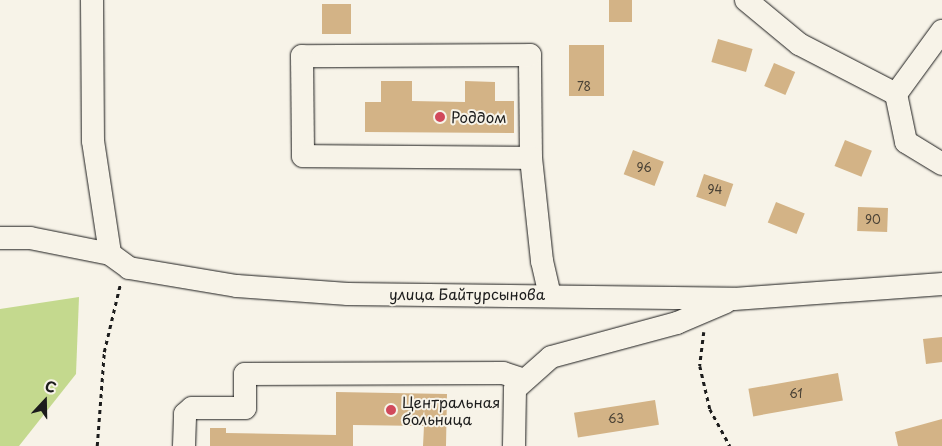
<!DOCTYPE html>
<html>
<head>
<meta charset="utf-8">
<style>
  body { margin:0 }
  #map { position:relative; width:942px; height:446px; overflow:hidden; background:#f7f3e8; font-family:"Playpen Sans",sans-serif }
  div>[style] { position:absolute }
  .green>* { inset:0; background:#c4d98e }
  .building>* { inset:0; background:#d3b386; transform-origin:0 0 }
  .path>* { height:2.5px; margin-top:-1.25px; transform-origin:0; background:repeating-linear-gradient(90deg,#1c1c1c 0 4px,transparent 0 8px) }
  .roads { filter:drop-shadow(0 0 1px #1c1c1c) drop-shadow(0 0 1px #1c1c1c) }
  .minor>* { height:22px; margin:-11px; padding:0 11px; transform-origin:11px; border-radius:11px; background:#f7f3e8 }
  .dots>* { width:14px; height:14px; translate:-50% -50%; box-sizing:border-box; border:2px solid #f7f3e8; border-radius:50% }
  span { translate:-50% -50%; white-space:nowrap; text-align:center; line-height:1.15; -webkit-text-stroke:4px #f7f3e8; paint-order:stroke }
  .number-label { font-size:12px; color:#4a4236 }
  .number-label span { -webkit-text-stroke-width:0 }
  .poi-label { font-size:15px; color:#1c1c1c }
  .left { translate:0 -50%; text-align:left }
  .street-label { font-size:15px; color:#1c1c1c }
  .north { position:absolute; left:20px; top:376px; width:50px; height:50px; -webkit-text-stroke:4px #f7f3e8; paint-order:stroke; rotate:21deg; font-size:14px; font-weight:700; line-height:20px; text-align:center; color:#1c1c1c }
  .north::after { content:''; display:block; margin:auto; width:18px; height:22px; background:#1c1c1c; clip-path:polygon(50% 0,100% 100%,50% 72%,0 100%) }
</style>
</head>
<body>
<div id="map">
  <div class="green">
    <div style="clip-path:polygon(79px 297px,76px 374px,19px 446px,0 446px,0 309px)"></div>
  </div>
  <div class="building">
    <div style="left:609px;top:0;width:23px;height:22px"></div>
    <div style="left:322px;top:4px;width:29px;height:30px"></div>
    <div style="left:718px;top:39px;width:36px;height:24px;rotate:16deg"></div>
    <div style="left:569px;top:45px;width:35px;height:51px"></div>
    <div style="left:774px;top:63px;width:23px;height:25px;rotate:23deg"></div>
    <div style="clip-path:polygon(381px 81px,412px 81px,412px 101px,465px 102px,465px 81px,495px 82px,495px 101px,514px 101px,514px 133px,365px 132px,365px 102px,381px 102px)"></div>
    <div style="left:845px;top:140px;width:29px;height:28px;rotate:22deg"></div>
    <div style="left:633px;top:150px;width:33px;height:26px;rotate:21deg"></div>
    <div style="left:704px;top:174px;width:31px;height:24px;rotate:19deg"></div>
    <div style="left:776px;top:202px;width:31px;height:22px;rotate:22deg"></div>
    <div style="left:858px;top:207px;width:30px;height:24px;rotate:2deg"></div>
    <div style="clip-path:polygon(942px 337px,942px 362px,926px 364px,923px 339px)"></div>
    <div style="left:838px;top:373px;width:28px;height:91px;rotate:80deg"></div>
    <div style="clip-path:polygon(336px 392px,447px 394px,446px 446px,423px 446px,424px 426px,353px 425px,353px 446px,210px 446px,210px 428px,226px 428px,226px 433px,336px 435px)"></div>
    <div style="left:655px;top:400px;width:25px;height:82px;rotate:81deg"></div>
    <div style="clip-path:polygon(942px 419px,942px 446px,898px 446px,895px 432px)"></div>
  </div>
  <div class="path">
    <div style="left:704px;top:332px;width:34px;rotate:97deg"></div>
    <div style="left:700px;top:366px;width:44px;rotate:76.9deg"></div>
    <div style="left:710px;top:409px;width:42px;rotate:61.6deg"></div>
    <div style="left:97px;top:446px;width:94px;rotate:-85.7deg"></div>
    <div style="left:104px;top:352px;width:69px;rotate:-76.6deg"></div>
  </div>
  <div class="roads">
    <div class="minor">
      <div style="left:92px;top:0;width:141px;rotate:89.6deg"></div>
      <div style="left:93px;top:141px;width:114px;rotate:81.4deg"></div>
      <div style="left:746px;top:0;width:69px;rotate:39.7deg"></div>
      <div style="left:799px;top:44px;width:109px;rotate:27.3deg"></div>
      <div style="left:896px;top:94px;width:49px;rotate:78.2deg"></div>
      <div style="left:906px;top:142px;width:42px;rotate:31.4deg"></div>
      <div style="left:896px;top:94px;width:78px;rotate:-53.9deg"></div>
      <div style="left:531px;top:158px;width:103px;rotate:-90.6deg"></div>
      <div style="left:530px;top:55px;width:228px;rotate:179.7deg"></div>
      <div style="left:302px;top:56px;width:100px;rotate:89.4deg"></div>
      <div style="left:303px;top:156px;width:228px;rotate:0.5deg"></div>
      <div style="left:531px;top:158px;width:104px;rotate:83.9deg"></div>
      <div style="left:542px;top:261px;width:35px;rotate:77deg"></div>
      <div style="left:0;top:238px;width:30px"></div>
      <div style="left:30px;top:238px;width:82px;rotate:11.3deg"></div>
      <div style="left:110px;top:254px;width:24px;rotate:36deg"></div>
      <div style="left:129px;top:268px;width:109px;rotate:9.5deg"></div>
      <div style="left:237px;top:286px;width:111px;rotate:4.1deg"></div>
      <div style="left:348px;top:294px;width:386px;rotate:0.7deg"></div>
      <div style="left:734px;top:299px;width:209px;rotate:-4.1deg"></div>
      <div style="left:184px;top:446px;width:32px;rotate:-88deg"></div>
      <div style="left:185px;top:414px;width:9px;rotate:-41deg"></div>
      <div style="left:192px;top:408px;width:53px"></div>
      <div style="left:245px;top:408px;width:34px;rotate:-90deg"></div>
      <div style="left:245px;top:374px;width:258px;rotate:-0.2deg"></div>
      <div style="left:503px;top:373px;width:20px;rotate:18deg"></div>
      <div style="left:514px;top:446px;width:57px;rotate:-89deg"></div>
      <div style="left:515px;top:389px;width:48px;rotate:-41.6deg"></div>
      <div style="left:551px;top:357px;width:131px;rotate:-15.1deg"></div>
      <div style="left:677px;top:323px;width:53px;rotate:-23.2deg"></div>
    </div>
  </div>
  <div class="dots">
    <div style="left:440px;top:117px;background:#d1495b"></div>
    <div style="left:391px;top:410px;background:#d1495b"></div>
  </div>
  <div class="number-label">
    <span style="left:584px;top:87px">78</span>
    <span style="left:644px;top:168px">96</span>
    <span style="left:715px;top:190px">94</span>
    <span style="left:873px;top:220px">90</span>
    <span style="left:796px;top:394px">61</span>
    <span style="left:616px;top:419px">63</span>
  </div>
  <div class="poi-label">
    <span class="left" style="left:451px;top:117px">Роддом</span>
    <span class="left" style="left:402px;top:410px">Центральная<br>больница</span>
  </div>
  <div class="street-label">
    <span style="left:467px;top:294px">улица Байтурсынова</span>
  </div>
  <div class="north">С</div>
</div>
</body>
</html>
